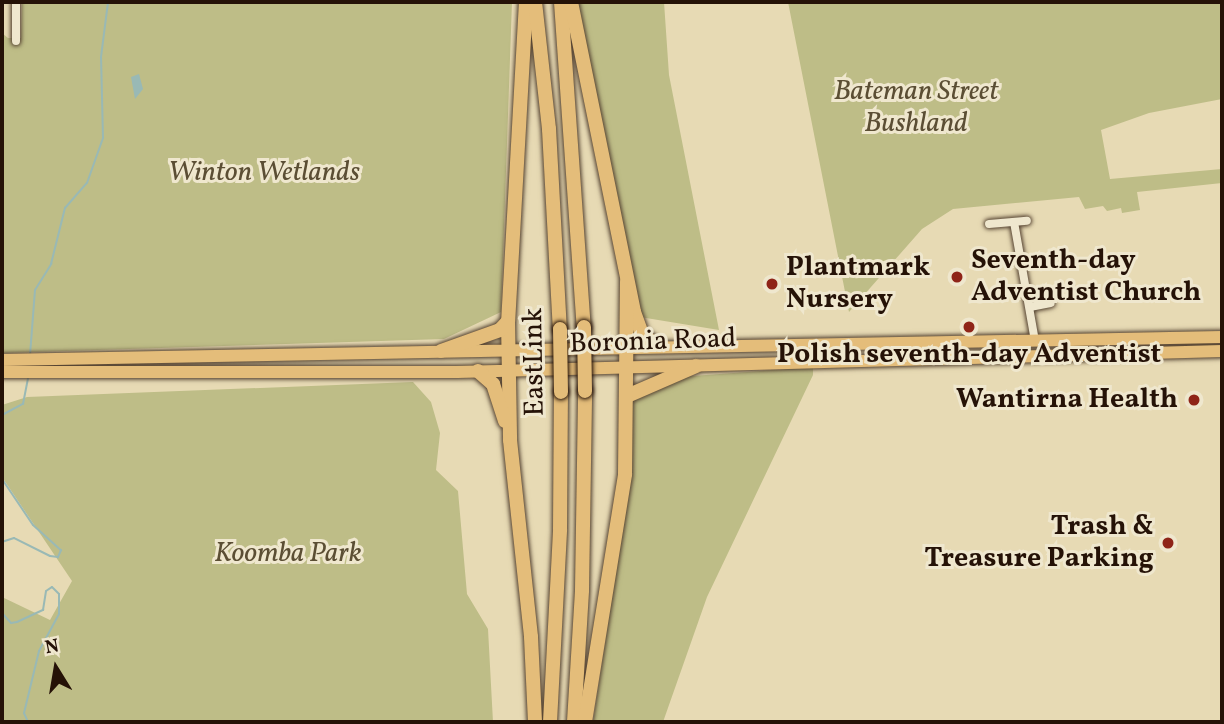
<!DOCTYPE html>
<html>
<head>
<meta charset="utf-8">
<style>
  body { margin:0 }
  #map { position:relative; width:1224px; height:724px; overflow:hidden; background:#e7dab4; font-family:Vollkorn,serif }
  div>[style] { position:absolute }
  .green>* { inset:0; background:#bebd87 }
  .water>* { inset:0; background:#99b9b5 }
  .stream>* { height:2px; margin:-1px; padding:0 1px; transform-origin:1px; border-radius:1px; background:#99b9b5 }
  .roads { filter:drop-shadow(0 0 2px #564432) drop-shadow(0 0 2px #564432) }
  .street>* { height:8px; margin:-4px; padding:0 4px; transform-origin:4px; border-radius:4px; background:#efe7ce }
  .primary>* { height:12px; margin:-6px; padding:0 6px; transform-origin:6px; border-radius:6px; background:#e4bd7a }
  .highway>* { height:14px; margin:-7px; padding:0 7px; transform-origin:7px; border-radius:7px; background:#e4bd7a }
  .bridges { filter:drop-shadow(0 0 2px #251207) drop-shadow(0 0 2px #251207) }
  .highway-bridge>* { height:14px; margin:-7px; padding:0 7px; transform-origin:7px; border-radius:7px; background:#e4bd7a }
  .dots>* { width:19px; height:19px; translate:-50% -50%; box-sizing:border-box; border:4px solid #efe7ce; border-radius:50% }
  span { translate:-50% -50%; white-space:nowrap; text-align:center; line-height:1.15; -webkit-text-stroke:6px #efe7ce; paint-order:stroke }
  .park-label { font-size:28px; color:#5b4e34; font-style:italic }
  .poi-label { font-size:28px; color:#251207; font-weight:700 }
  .left { translate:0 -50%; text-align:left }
  .right { translate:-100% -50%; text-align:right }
  .street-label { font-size:28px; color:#251207 }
  .frame { position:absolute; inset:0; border:4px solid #251207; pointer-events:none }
  .north { position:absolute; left:21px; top:633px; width:70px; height:70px; -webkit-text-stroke:5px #efe7ce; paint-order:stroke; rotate:349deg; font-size:19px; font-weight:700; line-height:28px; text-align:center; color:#251207 }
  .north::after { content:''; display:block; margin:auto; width:24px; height:32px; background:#251207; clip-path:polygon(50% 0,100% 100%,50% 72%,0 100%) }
</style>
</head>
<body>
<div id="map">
  <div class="green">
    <div style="clip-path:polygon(22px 2px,512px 2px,501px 312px,444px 339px,2px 353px,2px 33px,8px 38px,21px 38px)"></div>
    <div style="clip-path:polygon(578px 2px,664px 2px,669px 75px,719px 330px,640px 317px)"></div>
    <div style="clip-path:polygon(788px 2px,1222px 2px,1222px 99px,1149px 113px,1101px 130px,1110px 179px,1222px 169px,1222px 183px,1137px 192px,1140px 210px,1122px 213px,1121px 208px,1107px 211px,1103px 206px,1085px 209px,1079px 197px,953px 209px,922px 229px,849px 312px)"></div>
    <div style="clip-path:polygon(813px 367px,813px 375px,707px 597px,663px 722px,593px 722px,623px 525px,632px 399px,679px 377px)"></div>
    <div style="clip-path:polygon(413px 382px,431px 402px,440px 433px,436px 470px,458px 491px,467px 594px,488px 629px,493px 722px,2px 722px,2px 597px,50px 620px,72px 581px,2px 477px,2px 405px,27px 397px)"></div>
  </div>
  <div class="water">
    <div style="clip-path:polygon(139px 74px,143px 89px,135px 99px,131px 77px)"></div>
  </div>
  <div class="stream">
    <div style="left:30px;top:355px;width:65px;rotate:-85.6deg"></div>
    <div style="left:35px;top:290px;width:31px;rotate:-58deg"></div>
    <div style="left:51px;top:264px;width:58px;rotate:-76deg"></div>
    <div style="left:65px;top:208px;width:33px;rotate:-49deg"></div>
    <div style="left:87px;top:183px;width:48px;rotate:-70.4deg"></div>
    <div style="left:103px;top:138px;width:81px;rotate:-91.4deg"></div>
    <div style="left:101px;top:57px;width:55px;rotate:-82.7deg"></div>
    <div style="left:2px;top:415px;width:24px;rotate:-28deg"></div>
    <div style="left:23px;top:404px;width:26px;rotate:-79deg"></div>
    <div style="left:2px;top:479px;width:55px;rotate:56deg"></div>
    <div style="left:33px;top:525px;width:38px;rotate:42deg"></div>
    <div style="left:61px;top:550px;width:8px;rotate:113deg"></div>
    <div style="left:58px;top:557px;width:8px;rotate:-173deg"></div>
    <div style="left:50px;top:556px;width:40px;rotate:-153.4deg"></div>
    <div style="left:14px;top:538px;width:13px;rotate:162deg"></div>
    <div style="left:2px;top:613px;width:13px;rotate:48deg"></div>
    <div style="left:11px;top:623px;width:6px;rotate:-9deg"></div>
    <div style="left:17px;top:622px;width:29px;rotate:-25deg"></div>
    <div style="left:43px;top:610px;width:19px;rotate:-81deg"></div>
    <div style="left:46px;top:591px;width:7px;rotate:-34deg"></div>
    <div style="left:52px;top:587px;width:10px;rotate:45deg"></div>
    <div style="left:59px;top:594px;width:20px;rotate:90deg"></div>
    <div style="left:59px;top:614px;width:42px;rotate:118.4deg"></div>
    <div style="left:39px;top:651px;width:64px;rotate:103.6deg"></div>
    <div style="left:24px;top:713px;width:10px;rotate:66deg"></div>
  </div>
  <div class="roads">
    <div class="street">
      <div style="left:16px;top:41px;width:39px;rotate:-90deg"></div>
      <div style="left:1014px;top:222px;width:121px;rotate:80deg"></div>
      <div style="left:989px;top:224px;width:38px;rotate:-5deg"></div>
      <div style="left:1030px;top:307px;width:21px;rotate:-11deg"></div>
    </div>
    <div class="primary">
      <div style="left:2px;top:360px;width:1220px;rotate:-1.08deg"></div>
      <div style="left:2px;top:372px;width:455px"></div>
      <div style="left:457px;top:372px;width:765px;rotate:-1.57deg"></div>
    </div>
    <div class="highway">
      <div style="left:526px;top:2px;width:320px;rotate:93.2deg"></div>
      <div style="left:508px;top:321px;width:119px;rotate:89deg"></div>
      <div style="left:510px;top:440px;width:198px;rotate:83.9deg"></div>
      <div style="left:531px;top:637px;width:85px;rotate:87.3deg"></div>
      <div style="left:535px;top:2px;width:128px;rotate:83.7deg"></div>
      <div style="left:549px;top:129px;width:200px;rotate:86.9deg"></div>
      <div style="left:561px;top:2px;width:326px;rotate:86deg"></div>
      <div style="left:571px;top:2px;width:316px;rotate:78.5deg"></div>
      <div style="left:634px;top:312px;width:23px;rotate:70deg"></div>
      <div style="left:642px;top:334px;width:19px;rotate:39deg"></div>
      <div style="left:441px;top:351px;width:63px;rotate:-19.6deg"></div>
      <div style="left:500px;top:330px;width:12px;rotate:-48deg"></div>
      <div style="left:478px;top:371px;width:20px;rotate:41deg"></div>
      <div style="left:493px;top:384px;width:39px;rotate:72deg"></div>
      <div style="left:627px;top:396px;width:75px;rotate:-23.5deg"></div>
      <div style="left:550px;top:722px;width:193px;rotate:-87deg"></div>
      <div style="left:560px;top:529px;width:137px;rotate:-89.6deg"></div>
      <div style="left:574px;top:722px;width:132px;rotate:-86.5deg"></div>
      <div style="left:582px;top:590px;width:199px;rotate:-89.1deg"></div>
      <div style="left:585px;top:722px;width:251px;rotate:-80.8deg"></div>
      <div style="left:625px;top:474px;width:193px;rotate:-89.4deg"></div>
    </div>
  </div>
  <div class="bridges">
    <div class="highway-bridge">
      <div style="left:584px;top:327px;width:64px;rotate:89.1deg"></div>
      <div style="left:560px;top:329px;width:63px;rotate:89.1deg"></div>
    </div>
  </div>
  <div class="dots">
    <div style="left:957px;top:277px;background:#8f2418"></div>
    <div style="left:772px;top:284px;background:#8f2418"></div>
    <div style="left:969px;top:327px;background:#8f2418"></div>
    <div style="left:1194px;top:400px;background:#8f2418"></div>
    <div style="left:1168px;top:543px;background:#8f2418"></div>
  </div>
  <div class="park-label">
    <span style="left:916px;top:108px">Bateman Street<br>Bushland</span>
    <span style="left:264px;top:173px">Winton Wetlands</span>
    <span style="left:288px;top:554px">Koomba Park</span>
  </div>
  <div class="poi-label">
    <span class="left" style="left:971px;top:277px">Seventh-day<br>Adventist Church</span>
    <span class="left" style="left:786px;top:284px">Plantmark<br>Nursery</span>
    <span style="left:969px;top:355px">Polish seventh-day Adventist</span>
    <span class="right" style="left:1178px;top:400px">Wantirna Health</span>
    <span class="right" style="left:1154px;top:543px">Trash &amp;<br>Treasure Parking</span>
  </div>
  <div class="street-label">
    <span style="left:653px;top:342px;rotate:-2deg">Boronia Road</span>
    <span style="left:535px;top:362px;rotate:-91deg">EastLink</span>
  </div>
  <div class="frame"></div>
  <div class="north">N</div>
</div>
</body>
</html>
